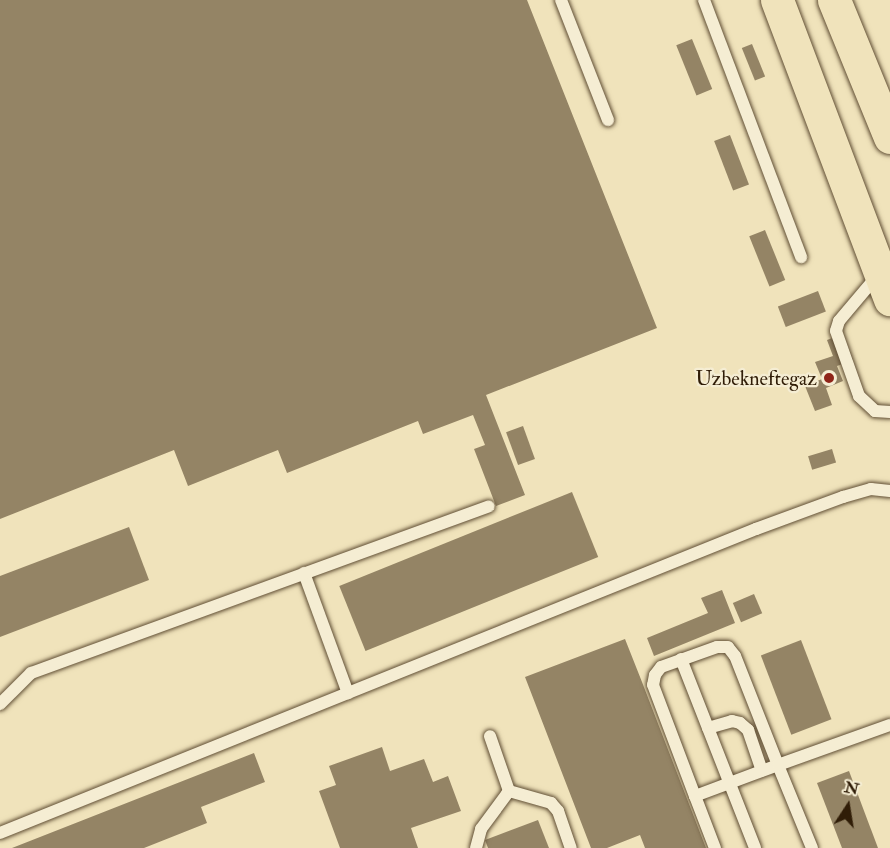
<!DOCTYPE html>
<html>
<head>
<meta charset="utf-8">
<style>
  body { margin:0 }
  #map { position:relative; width:890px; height:848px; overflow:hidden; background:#f0e3bb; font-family:"IM FELL Double Pica",serif }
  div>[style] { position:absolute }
  .building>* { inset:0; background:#948465; transform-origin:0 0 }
  .roads { filter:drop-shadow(0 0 2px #604e34) drop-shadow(0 0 2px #604e34) }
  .lane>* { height:12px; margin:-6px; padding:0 6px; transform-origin:6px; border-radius:6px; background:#f5edd3 }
  .highway>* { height:33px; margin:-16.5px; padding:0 16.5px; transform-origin:16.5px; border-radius:16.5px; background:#f0e3bb }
  .dots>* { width:16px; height:16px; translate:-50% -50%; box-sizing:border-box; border:3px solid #f5edd3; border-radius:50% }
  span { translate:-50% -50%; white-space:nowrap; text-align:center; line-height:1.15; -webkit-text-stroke:4.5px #f5edd3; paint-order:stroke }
  .poi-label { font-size:20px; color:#301d07 }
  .right { translate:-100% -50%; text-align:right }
  .north { position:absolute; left:818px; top:776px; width:60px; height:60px; -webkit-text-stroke:4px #f5edd3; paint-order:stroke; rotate:12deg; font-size:16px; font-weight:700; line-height:24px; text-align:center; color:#301d07 }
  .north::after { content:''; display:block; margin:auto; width:21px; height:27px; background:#301d07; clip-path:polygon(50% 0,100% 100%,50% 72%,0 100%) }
</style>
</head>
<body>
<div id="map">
  <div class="building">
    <div style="clip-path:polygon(0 0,527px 0,657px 328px,486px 395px,525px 495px,496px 506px,474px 449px,485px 445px,473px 415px,423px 434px,418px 421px,287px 473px,278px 450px,188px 486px,174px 450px,0 519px)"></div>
    <div style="left:692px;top:39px;width:54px;height:17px;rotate:68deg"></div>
    <div style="left:752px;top:44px;width:35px;height:11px;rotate:68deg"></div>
    <div style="left:730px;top:135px;width:53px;height:17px;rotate:69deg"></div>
    <div style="left:765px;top:230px;width:54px;height:17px;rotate:68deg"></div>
    <div style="left:818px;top:291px;width:22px;height:43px;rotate:69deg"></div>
    <div style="clip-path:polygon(843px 334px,853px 360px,837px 366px,843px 381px,826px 388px,832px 405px,815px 411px,805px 386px,822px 379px,815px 362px,833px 356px,827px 340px)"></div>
    <div style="left:523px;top:426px;width:35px;height:18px;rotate:70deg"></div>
    <div style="left:832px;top:449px;width:14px;height:25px;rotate:73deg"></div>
    <div style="left:572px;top:492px;width:70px;height:251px;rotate:68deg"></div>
    <div style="clip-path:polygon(129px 527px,149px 580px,0 637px,0 576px)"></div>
    <div style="clip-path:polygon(722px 590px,735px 623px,654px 656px,647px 638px,708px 613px,701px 598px)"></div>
    <div style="left:754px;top:594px;width:21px;height:23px;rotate:67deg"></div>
    <div style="clip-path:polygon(625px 639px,642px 682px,706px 848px,645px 848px,640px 835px,607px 848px,591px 848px,525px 677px)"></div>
    <div style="left:801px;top:640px;width:85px;height:43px;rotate:69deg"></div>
    <div style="clip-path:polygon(382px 747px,390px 771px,424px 759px,433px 782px,448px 776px,461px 811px,411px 828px,418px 848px,340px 848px,319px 791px,336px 785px,329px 766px)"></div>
    <div style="clip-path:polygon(254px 753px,265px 782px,201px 807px,207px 823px,144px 848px,12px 848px)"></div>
    <div style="clip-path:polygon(849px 771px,878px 848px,842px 848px,817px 783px)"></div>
    <div style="clip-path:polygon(538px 820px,549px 848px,488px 848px,485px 840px)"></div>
  </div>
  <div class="roads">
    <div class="lane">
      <div style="left:561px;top:0;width:129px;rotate:68.6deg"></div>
      <div style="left:704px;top:0;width:275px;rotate:69.3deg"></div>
      <div style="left:877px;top:276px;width:59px;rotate:130.2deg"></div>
      <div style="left:839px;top:321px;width:10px;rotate:107deg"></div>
      <div style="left:836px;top:331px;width:69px;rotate:70.5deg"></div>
      <div style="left:859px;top:396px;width:22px;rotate:43deg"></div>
      <div style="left:875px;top:411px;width:15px;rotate:4deg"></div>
      <div style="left:304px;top:573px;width:128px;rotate:69.9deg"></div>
      <div style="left:681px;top:659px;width:203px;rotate:68.6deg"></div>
      <div style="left:0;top:704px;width:44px;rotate:-45deg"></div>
      <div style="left:31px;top:673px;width:487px;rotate:-20deg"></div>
      <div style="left:708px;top:728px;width:25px;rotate:-16deg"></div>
      <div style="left:732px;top:721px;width:8px;rotate:14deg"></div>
      <div style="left:740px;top:723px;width:11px;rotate:41deg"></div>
      <div style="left:748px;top:730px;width:43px;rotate:71.1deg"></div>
      <div style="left:509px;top:791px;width:44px;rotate:15.9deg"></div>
      <div style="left:551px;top:803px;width:11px;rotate:49deg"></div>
      <div style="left:558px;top:811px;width:39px;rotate:71deg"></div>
      <div style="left:695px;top:796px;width:56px;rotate:69deg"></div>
      <div style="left:0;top:833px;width:815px;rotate:-21.91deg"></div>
      <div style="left:756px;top:529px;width:93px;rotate:-20.2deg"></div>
      <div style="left:843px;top:497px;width:29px;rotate:-16deg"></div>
      <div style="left:871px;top:489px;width:19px;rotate:6deg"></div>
      <div style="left:476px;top:848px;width:20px;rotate:-75deg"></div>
      <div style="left:481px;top:829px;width:47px;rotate:-53.6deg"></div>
      <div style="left:509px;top:791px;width:58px;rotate:-109.1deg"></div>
      <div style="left:812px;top:848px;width:90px;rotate:-112.3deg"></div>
      <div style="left:778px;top:765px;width:117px;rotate:-111.5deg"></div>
      <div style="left:735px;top:656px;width:11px;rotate:-128deg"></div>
      <div style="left:728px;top:647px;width:11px;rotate:180deg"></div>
      <div style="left:717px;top:647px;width:59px;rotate:160.3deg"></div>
      <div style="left:661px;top:667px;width:10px;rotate:127deg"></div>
      <div style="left:655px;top:675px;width:10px;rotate:101deg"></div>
      <div style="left:653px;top:685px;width:119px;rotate:69.3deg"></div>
      <div style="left:695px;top:796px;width:89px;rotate:-20.5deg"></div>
      <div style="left:778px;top:765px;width:119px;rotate:-19.7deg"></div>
    </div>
    <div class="highway">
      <div style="left:777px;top:0;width:320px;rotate:69.3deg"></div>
      <div style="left:834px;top:0;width:148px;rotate:67.8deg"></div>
    </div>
  </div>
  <div class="dots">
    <div style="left:829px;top:378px;background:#8f2418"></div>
  </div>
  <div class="poi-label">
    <span class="right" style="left:817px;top:378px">Uzbekneftegaz</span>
  </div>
  <div class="north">N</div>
</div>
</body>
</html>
